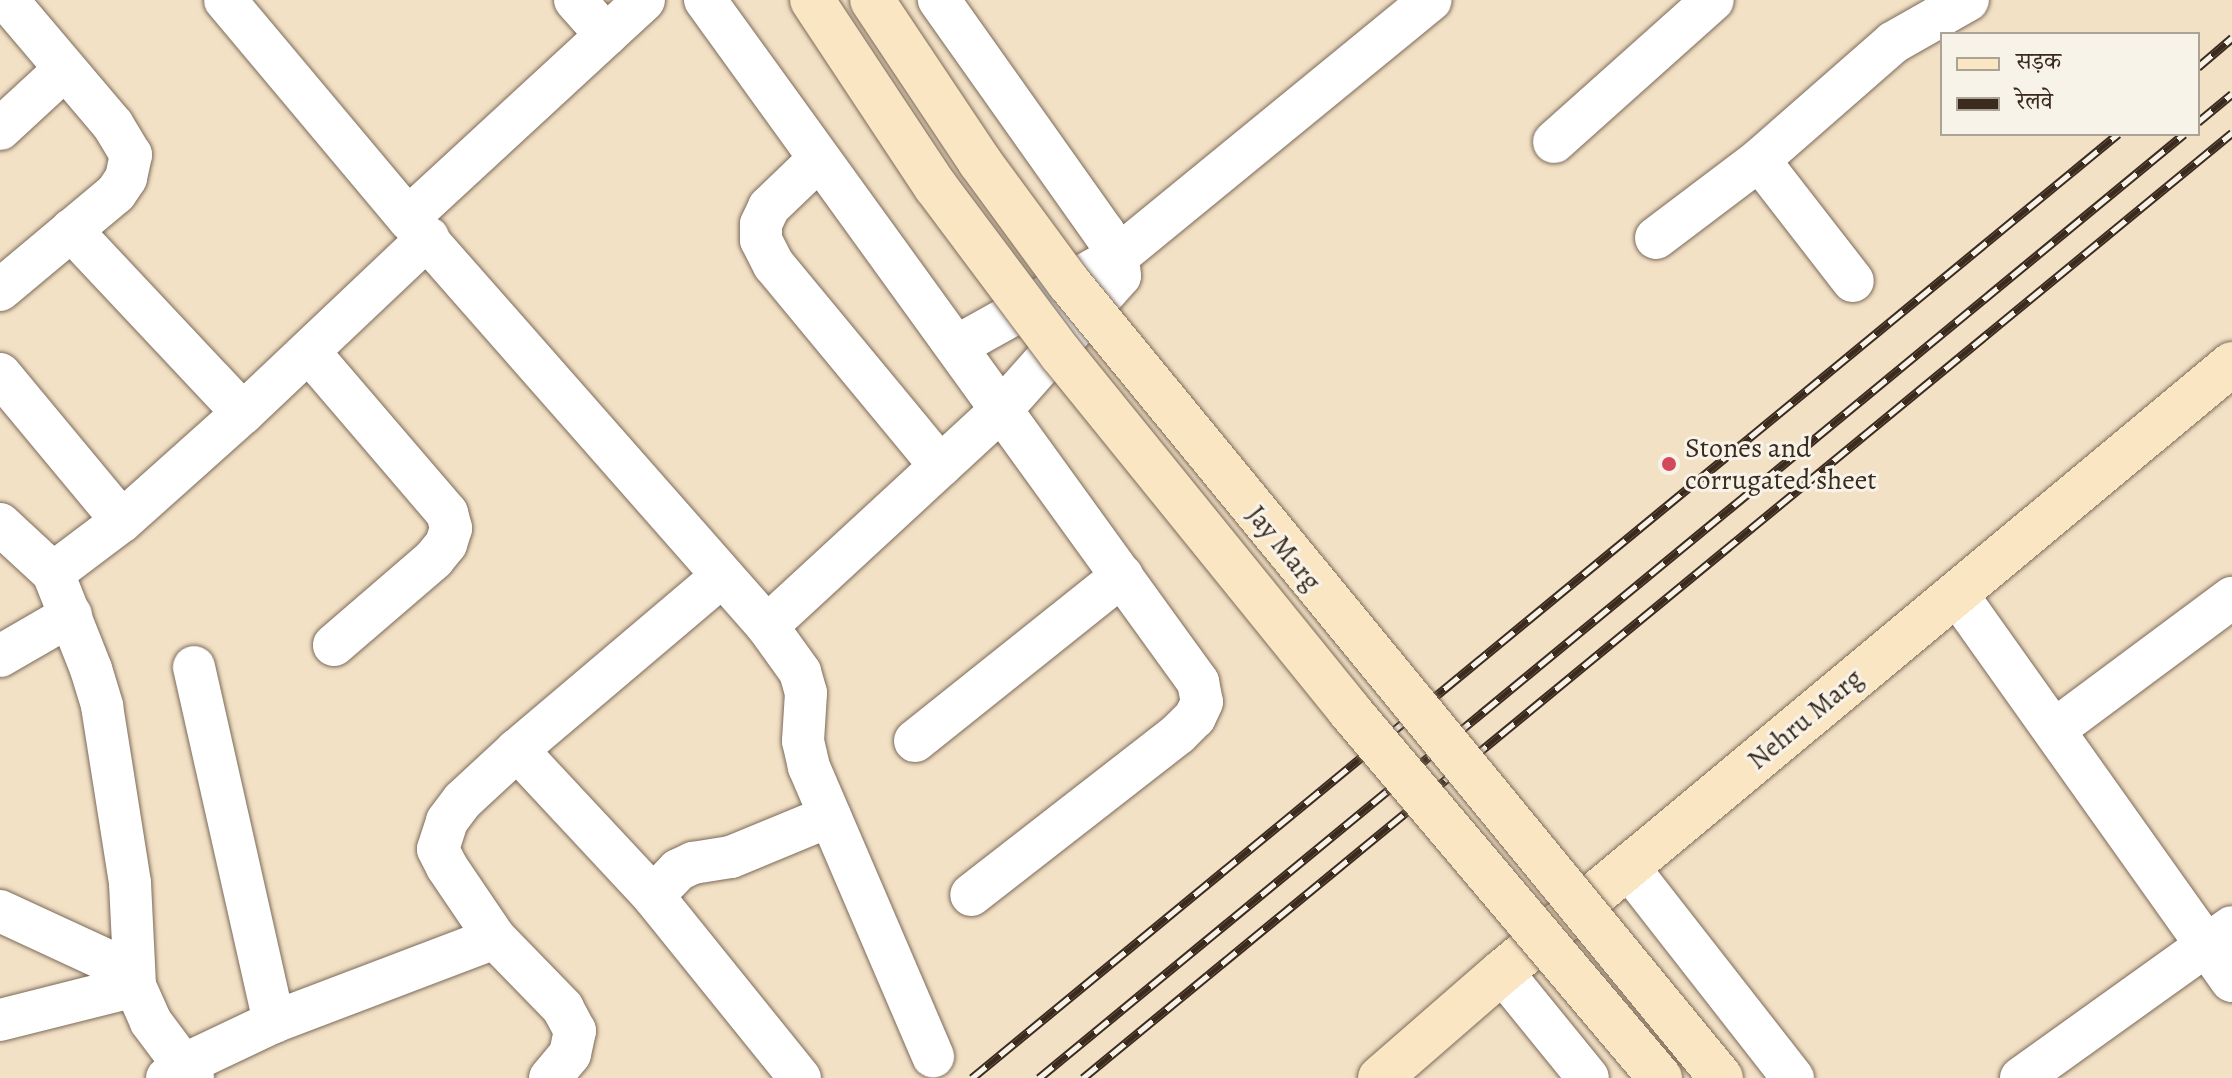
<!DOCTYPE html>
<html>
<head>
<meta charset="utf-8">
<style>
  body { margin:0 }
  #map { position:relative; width:2232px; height:1078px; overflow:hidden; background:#f3e1c6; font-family:Alegreya,"Noto Serif Devanagari",serif }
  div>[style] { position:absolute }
  .roads { filter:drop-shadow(0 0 2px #7b6a59) drop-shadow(0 0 2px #7b6a59) }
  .street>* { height:42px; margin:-21px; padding:0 21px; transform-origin:21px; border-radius:21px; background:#fff }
  .secondary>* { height:44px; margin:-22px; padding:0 22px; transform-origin:22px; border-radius:22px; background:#fbe6c4 }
  .rail>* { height:9px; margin-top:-4.5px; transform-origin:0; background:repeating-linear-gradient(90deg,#f7f3e8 0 18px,#3b2a1e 0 36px); box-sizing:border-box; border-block:2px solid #3b2a1e }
  .bridges { filter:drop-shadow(0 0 2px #7b6a59) drop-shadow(0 0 2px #7b6a59) }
  .secondary-bridge>* { height:44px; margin:-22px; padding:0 22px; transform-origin:22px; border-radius:22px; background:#fbe6c4 }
  .dots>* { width:22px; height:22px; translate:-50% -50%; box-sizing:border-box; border:4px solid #f7f3e8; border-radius:50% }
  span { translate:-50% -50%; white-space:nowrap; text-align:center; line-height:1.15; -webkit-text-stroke:6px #f7f3e8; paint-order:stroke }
  .poi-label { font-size:28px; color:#3b2a1e }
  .left { translate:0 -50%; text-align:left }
  .street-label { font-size:28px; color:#3b2a1e }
  .legend { position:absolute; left:1940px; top:32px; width:260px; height:104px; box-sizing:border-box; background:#f7f3e8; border:2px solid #aca397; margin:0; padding:10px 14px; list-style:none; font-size:24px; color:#3b2a1e }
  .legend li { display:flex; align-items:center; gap:16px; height:40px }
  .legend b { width:40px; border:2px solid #aca397 }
</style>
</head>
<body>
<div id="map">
  <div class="roads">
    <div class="street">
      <div style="left:225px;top:0;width:285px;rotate:50deg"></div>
      <div style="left:408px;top:218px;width:543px;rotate:48.66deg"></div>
      <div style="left:767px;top:626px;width:57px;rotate:54.3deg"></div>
      <div style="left:800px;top:672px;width:22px;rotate:74deg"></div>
      <div style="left:806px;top:693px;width:48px;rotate:93.6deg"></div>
      <div style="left:803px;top:741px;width:27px;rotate:77deg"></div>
      <div style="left:809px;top:767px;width:315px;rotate:66.8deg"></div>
      <div style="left:575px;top:0;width:47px;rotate:48.5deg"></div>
      <div style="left:705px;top:0;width:842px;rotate:54.14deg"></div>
      <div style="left:1198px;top:682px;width:20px;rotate:79deg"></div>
      <div style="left:1202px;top:702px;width:17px;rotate:115deg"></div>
      <div style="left:1195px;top:717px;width:24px;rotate:135deg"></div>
      <div style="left:1178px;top:734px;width:262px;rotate:142.1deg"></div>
      <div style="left:0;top:129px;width:88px;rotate:-42.7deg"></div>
      <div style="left:1554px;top:142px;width:213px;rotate:-41.8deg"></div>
      <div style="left:818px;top:160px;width:68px;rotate:136.2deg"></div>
      <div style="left:769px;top:207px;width:19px;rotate:115deg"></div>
      <div style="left:761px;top:224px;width:16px;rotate:90deg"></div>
      <div style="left:761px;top:240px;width:28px;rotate:63deg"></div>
      <div style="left:774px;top:265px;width:261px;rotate:50.4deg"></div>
      <div style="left:1759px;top:160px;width:153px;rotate:52.2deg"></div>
      <div style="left:408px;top:218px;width:321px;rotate:-42.7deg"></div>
      <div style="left:71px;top:230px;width:251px;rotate:46.8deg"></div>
      <div style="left:1656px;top:238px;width:129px;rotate:-37.1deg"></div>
      <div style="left:1759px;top:160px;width:179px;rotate:-41.2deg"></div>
      <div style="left:1894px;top:42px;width:85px;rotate:-29.6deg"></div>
      <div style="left:0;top:290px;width:151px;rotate:-39.9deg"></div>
      <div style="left:116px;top:193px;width:18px;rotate:-56deg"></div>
      <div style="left:126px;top:178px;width:24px;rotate:-78deg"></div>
      <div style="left:131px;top:155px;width:35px;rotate:-121deg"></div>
      <div style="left:113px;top:125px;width:164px;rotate:-130.3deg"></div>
      <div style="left:957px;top:346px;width:184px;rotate:-29.2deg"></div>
      <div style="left:1118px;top:256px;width:404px;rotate:-39.3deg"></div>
      <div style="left:309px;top:352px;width:212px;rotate:49.4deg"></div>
      <div style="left:447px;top:513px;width:16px;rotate:75deg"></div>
      <div style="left:451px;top:528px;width:17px;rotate:107deg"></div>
      <div style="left:446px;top:544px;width:19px;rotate:129deg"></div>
      <div style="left:434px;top:559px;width:132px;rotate:139.3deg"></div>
      <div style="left:0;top:374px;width:191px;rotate:50.3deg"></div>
      <div style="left:0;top:524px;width:72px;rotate:42.8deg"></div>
      <div style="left:53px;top:573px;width:103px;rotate:68.4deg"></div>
      <div style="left:91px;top:669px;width:39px;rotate:73deg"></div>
      <div style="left:102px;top:706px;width:179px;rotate:81deg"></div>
      <div style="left:130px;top:883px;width:103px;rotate:87.2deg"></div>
      <div style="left:135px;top:986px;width:39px;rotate:66deg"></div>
      <div style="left:151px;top:1022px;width:70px;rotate:53.1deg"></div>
      <div style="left:53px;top:573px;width:86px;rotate:-37deg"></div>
      <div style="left:122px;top:521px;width:162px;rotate:-41.8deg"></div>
      <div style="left:243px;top:413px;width:255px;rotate:-43.4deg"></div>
      <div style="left:1956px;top:593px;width:476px;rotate:54.6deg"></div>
      <div style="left:767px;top:626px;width:318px;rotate:-42.7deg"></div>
      <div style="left:1001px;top:410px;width:179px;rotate:-48.4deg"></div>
      <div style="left:1120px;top:276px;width:20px;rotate:-96deg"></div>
      <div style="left:1118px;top:256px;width:27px;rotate:-121deg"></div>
      <div style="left:1104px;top:233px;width:286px;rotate:-125.3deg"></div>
      <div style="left:0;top:656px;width:82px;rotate:-30deg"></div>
      <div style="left:194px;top:667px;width:364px;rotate:77.3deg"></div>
      <div style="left:2054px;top:730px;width:222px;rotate:-36.6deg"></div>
      <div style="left:915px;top:741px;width:265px;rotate:-38.6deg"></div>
      <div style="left:517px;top:750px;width:200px;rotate:47deg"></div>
      <div style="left:653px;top:896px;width:234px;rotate:51.1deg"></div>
      <div style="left:1628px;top:867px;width:268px;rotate:52deg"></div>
      <div style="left:653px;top:896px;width:36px;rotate:-46deg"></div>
      <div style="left:678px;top:870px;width:17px;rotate:-25deg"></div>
      <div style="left:693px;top:863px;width:38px;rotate:-9deg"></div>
      <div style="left:731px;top:857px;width:107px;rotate:-22.5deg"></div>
      <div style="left:0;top:911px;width:145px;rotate:24.8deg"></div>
      <div style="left:1502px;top:972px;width:136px;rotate:50.9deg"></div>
      <div style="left:0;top:1020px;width:139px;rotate:-14.1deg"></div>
      <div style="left:167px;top:1078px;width:21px;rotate:-39deg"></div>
      <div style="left:183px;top:1065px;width:101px;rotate:-25.3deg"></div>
      <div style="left:274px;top:1022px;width:236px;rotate:-20.8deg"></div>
      <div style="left:550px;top:1078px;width:31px;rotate:-50deg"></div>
      <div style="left:570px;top:1054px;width:24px;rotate:-78deg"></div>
      <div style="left:575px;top:1031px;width:26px;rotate:-118deg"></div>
      <div style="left:563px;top:1008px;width:98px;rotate:-134.2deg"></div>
      <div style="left:495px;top:938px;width:86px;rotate:-124.1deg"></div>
      <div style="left:447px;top:867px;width:20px;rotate:-117deg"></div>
      <div style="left:438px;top:849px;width:29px;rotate:-72deg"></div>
      <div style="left:447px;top:821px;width:26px;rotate:-53deg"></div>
      <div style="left:463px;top:800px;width:74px;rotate:-42.8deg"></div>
      <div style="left:517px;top:750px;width:267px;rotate:-40.3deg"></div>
      <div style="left:2021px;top:1078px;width:259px;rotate:-35.6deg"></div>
    </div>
    <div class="secondary">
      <div style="left:1380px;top:1078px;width:162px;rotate:-41deg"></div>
      <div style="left:1502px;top:972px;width:950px;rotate:-39.79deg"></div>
    </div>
  </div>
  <div class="rail">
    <div style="left:2198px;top:67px;width:45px;rotate:-40.5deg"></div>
    <div style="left:2198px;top:122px;width:44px;rotate:-39.5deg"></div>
    <div style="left:972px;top:1078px;width:1485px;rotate:-39.48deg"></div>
    <div style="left:1039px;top:1078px;width:1484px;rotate:-39.5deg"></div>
    <div style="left:1083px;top:1078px;width:1488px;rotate:-39.44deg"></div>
  </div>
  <div class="bridges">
    <div class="secondary-bridge">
      <div style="left:812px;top:0;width:224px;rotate:56.5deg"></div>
      <div style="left:936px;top:187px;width:209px;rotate:53.2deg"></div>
      <div style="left:1061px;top:354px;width:458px;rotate:51deg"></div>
      <div style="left:1349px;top:710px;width:482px;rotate:49.8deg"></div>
      <div style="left:872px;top:0;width:195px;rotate:56.3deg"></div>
      <div style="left:980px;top:162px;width:150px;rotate:53.7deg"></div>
      <div style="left:1069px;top:283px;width:1028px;rotate:50.64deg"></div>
    </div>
  </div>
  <div class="dots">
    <div style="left:1669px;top:464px;background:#d1495b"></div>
  </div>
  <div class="poi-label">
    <span class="left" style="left:1685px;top:464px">Stones and<br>corrugated sheet</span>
  </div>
  <div class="street-label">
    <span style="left:1284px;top:548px;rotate:51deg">Jay Marg</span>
    <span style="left:1805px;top:719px;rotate:-40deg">Nehru Marg</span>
  </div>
  <ul class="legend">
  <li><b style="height:10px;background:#fbe6c4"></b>सड़क</li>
  <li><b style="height:10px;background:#3b2a1e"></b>रेलवे</li>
  </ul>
</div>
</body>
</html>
